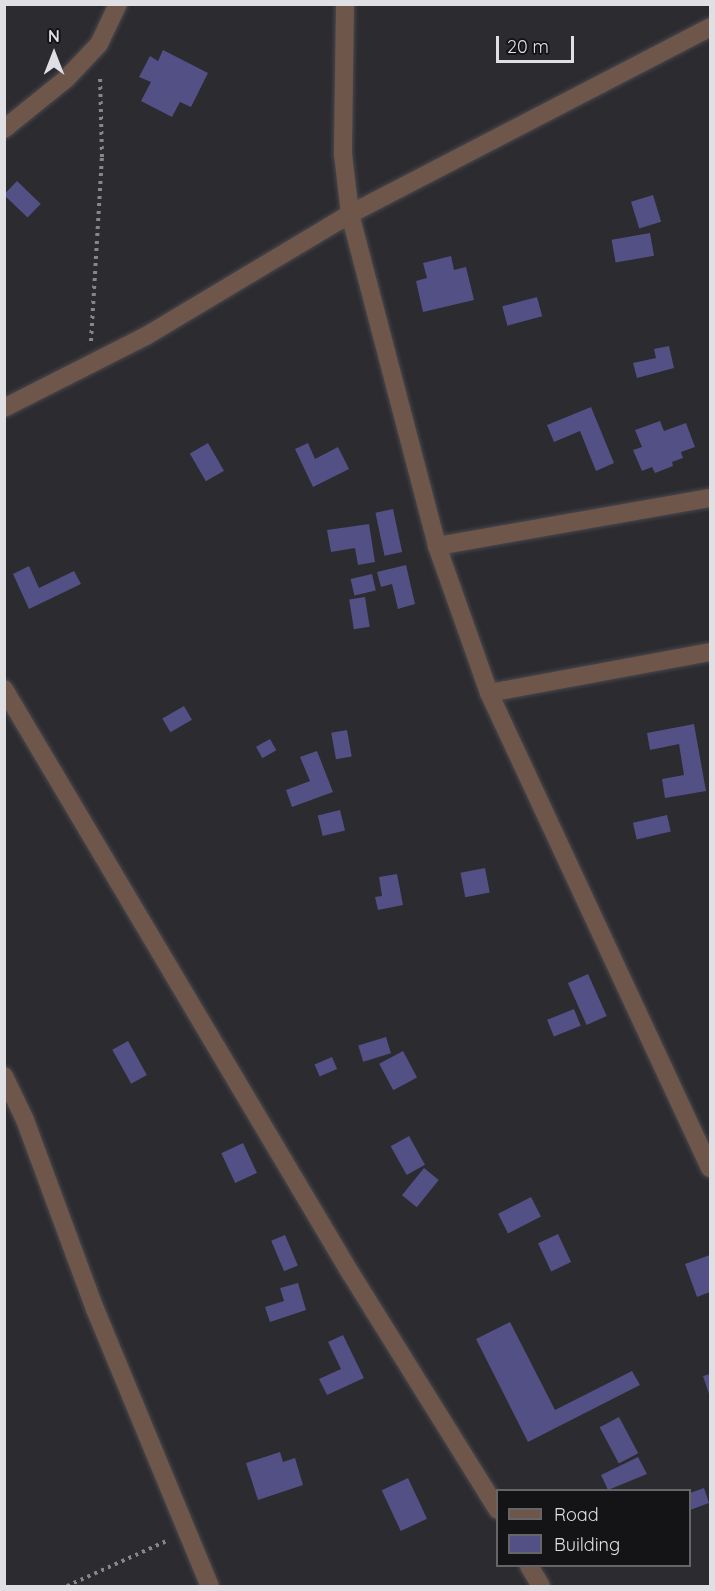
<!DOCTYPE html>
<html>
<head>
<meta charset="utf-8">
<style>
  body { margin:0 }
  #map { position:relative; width:715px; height:1591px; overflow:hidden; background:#2b2b30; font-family:Quicksand,sans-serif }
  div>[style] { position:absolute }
  .building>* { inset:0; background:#525084; transform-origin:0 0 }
  .path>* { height:4px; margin-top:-2px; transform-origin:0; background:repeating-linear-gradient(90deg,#86868b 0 3px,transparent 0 7.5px) }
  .roads { filter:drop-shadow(0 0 2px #48484d) drop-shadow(0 0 2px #48484d) }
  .minor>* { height:18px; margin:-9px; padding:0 9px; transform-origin:9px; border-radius:9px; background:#6f564b }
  span { translate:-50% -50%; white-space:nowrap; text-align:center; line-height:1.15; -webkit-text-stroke:5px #141416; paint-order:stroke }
  .frame { position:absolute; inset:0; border:6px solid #e0e0e4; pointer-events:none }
  .legend { position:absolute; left:496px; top:1489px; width:195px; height:78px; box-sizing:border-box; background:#141416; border:2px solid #666668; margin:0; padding:8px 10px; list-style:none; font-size:18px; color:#e0e0e4 }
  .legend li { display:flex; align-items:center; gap:12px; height:30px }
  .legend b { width:30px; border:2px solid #666668 }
  .north { position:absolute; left:24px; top:24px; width:60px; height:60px; -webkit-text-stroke:4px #141416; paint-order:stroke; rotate:0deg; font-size:16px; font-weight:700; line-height:24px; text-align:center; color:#e0e0e4 }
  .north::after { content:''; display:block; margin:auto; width:21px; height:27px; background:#e0e0e4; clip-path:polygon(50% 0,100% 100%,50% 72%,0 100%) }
  .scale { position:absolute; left:496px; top:36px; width:78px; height:27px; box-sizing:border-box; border:3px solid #e0e0e4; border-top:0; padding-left:8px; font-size:18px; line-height:21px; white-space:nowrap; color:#e0e0e4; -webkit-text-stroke:4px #141416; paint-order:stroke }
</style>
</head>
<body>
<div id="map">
  <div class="building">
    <div style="clip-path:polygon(163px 50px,208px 73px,191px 107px,180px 102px,172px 117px,141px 101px,151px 82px,139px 77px,150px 56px,158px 61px)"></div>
    <div style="left:17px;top:181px;width:33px;height:19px;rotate:44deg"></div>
    <div style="left:653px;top:195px;width:28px;height:23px;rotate:73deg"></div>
    <div style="left:650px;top:233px;width:23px;height:39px;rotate:80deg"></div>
    <div style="clip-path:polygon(451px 256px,454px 270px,466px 267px,474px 300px,423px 312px,416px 281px,427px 278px,423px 263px)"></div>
    <div style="left:537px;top:297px;width:20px;height:36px;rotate:75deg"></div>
    <div style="clip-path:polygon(669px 346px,674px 368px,637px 378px,633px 363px,656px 358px,654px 349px)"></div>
    <div style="clip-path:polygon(591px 407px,614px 463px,596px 471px,580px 431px,554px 442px,547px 425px)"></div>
    <div style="clip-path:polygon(660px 421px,664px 431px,686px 423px,695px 447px,681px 452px,683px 458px,672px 462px,673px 466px,655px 473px,652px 467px,642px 471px,633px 450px,642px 447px,635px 430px)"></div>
    <div style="left:208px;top:443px;width:32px;height:21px;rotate:60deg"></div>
    <div style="clip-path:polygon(308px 443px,315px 459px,338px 447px,349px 469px,313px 487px,295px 449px)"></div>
    <div style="left:393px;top:509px;width:44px;height:18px;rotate:78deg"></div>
    <div style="clip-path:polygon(369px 524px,375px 562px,358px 565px,355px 548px,331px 552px,327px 530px)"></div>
    <div style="clip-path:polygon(406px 565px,415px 604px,398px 609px,392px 584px,381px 587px,377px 572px)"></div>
    <div style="clip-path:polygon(29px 566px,39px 588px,74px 571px,81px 584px,29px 609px,13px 574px)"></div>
    <div style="left:372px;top:574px;width:17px;height:22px;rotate:77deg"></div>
    <div style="left:365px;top:597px;width:30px;height:16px;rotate:81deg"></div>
    <div style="left:184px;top:706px;width:16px;height:25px;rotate:60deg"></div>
    <div style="clip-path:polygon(694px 724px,706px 791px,665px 798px,662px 779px,684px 775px,679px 744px,650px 750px,647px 733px)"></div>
    <div style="left:347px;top:730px;width:27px;height:16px;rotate:80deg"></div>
    <div style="left:270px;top:739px;width:13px;height:16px;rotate:61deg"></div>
    <div style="clip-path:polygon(317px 751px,333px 792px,292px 807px,286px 790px,310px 781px,300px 757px)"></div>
    <div style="left:340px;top:810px;width:21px;height:23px;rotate:76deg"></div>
    <div style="left:667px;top:815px;width:17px;height:35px;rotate:77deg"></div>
    <div style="left:485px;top:868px;width:25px;height:25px;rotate:79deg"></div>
    <div style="clip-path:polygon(397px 874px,403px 905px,378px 910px,375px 897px,382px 896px,379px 877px)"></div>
    <div style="left:588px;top:974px;width:46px;height:22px;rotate:66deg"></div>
    <div style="left:574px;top:1009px;width:18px;height:29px;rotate:68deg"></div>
    <div style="left:386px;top:1037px;width:17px;height:29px;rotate:73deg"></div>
    <div style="left:128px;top:1041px;width:39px;height:18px;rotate:61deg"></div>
    <div style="left:403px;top:1051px;width:30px;height:27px;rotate:62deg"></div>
    <div style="left:332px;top:1057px;width:13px;height:19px;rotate:67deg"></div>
    <div style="left:409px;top:1136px;width:33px;height:21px;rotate:61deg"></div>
    <div style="left:243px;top:1143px;width:33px;height:24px;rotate:65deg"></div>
    <div style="left:424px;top:1168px;width:19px;height:35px;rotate:39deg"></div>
    <div style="left:531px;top:1197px;width:22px;height:37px;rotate:63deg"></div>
    <div style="left:558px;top:1234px;width:31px;height:22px;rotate:65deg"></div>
    <div style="left:285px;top:1235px;width:33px;height:15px;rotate:67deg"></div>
    <div style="clip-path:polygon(710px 1255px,710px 1292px,697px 1297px,685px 1264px)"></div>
    <div style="clip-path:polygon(298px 1283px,306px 1310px,270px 1322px,265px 1307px,284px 1301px,280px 1288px)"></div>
    <div style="clip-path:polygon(510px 1322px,555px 1410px,632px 1371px,640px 1385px,528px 1442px,476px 1339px)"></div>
    <div style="clip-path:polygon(343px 1335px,364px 1378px,327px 1395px,319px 1379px,341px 1369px,328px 1342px)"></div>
    <div style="clip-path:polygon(710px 1374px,710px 1397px,703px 1376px)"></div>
    <div style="left:619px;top:1417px;width:41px;height:22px;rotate:62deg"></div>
    <div style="clip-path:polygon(280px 1452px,283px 1462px,295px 1458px,303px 1485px,258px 1500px,246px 1463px)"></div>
    <div style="clip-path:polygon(638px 1457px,647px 1474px,608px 1490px,601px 1475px)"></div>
    <div style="left:408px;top:1478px;width:45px;height:29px;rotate:65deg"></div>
    <div style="clip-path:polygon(704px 1488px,709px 1503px,690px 1510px,690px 1493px)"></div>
  </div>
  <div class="path">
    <div style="left:91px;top:341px;width:184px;rotate:-86.6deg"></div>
    <div style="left:102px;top:157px;width:81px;rotate:-91.4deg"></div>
    <div style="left:67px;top:1586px;width:112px;rotate:-24.3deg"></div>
  </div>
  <div class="roads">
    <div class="minor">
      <div style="left:345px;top:4px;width:150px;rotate:90.8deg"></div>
      <div style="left:343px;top:154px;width:60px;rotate:83.3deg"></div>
      <div style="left:350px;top:214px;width:343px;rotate:75.3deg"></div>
      <div style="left:437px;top:546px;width:156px;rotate:70.5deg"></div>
      <div style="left:489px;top:693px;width:524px;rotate:65.05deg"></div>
      <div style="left:4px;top:129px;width:80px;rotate:-38.9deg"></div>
      <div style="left:66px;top:79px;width:48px;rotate:-46.7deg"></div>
      <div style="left:99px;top:44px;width:44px;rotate:-64.6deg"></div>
      <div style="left:4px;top:408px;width:159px;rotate:-26.9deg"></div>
      <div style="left:146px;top:336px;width:238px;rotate:-30.9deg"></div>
      <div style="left:350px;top:214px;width:406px;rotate:-27.4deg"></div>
      <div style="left:437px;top:546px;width:277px;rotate:-10deg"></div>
      <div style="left:4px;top:689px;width:680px;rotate:59.33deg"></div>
      <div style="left:351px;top:1274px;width:278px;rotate:58.1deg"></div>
      <div style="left:489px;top:693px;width:225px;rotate:-10.5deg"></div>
      <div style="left:4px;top:1076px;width:49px;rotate:64.5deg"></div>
      <div style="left:25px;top:1120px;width:202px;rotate:69.7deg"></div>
      <div style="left:95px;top:1309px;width:300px;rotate:67.5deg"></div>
      <div style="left:529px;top:1566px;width:23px;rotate:59deg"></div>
    </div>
  </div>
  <div class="frame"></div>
  <ul class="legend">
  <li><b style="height:8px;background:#6f564b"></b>Road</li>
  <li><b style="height:16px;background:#525084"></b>Building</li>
  </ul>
  <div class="north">N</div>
  <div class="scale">20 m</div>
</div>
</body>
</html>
